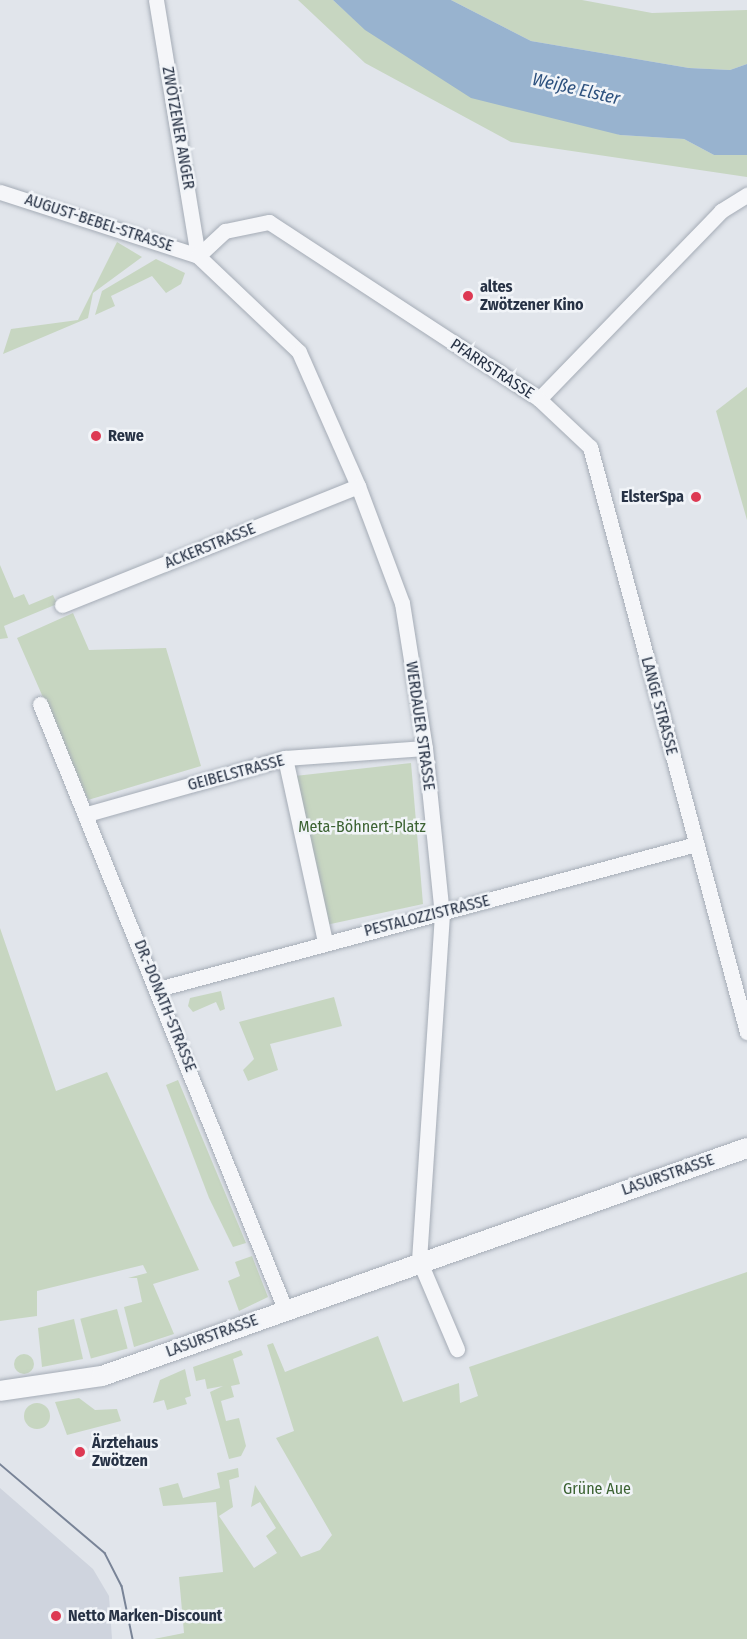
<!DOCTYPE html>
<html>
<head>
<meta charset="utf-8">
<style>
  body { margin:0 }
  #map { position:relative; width:747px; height:1639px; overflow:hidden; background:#e1e5eb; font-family:"Fira Sans Condensed",sans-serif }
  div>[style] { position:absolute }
  .built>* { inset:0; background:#cfd4de }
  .green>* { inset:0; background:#c7d6c1; transform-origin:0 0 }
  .round { border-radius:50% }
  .water>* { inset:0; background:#98b3cf }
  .roads { filter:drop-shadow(0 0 2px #a5acb6) drop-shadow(0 0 2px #a5acb6) }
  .minor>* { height:15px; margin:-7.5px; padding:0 7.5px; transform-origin:7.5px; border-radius:7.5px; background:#f5f6f9 }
  .tertiary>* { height:20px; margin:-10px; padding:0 10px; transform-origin:10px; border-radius:10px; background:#f5f6f9 }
  .tram>* { height:1.5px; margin:-0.75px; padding:0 0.75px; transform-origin:0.75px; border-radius:0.75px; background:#798497 }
  .dots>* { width:16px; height:16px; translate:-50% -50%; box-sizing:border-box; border:3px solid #f1f4f8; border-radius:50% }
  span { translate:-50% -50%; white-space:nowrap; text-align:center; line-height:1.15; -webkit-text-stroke:5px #f1f4f8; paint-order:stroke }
  .street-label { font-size:16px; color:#273245 }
  .poi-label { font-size:16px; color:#273245; font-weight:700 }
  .left { translate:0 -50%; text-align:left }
  .right { translate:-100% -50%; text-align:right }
  .park-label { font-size:16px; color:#3c6333 }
  .water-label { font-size:18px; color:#2d517e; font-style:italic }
</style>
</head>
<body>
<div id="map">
  <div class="built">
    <div style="clip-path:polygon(0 1488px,93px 1569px,109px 1596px,112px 1639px,0 1639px)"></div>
  </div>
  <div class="green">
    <div style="clip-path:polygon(298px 0,333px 0,366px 30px,620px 135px,684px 139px,714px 155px,747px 155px,747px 177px,511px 142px,365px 63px)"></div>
    <div style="clip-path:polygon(451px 0,582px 0,652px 13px,747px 10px,747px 64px,730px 70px,689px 68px,531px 41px)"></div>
    <div style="clip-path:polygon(117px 242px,142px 257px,93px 293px,88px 318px,3px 354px,11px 329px,78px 320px)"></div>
    <div style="clip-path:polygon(156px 259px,185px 273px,181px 284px,166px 293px,152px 276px,111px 296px,115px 306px,95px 315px,102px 291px)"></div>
    <div style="clip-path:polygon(747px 387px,747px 520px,716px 411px)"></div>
    <div style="clip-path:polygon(0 565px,14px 598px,24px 594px,29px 605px,53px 595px,57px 604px,4px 626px,8px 638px,0 639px)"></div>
    <div style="clip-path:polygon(73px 613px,89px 650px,166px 648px,201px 766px,88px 800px,17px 638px)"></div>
    <div style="clip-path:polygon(411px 763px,423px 904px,326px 925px,295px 776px)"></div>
    <div style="clip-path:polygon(0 928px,56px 1091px,107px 1072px,199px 1270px,153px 1284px,174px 1334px,134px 1347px,124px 1307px,142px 1302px,137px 1278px,128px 1278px,147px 1273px,143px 1265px,37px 1291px,37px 1316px,0 1321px)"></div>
    <div style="clip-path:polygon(221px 991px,225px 1009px,220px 1011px,216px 1002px,193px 1012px,188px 1006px,190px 998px)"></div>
    <div style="clip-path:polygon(334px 997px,342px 1026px,270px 1044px,278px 1070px,248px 1081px,243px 1070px,254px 1059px,239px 1022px)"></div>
    <div style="clip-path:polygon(178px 1080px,246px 1243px,233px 1247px,209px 1198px,166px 1085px)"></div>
    <div style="clip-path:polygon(252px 1256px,268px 1297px,239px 1311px,228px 1281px,240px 1276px,235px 1262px)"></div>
    <div style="clip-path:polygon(747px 1272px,747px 1639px,154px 1639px,184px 1633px,179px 1577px,223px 1572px,216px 1502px,163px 1506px,159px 1488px,178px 1483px,183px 1498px,220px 1488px,217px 1473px,238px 1468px,239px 1477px,229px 1480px,233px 1507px,219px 1516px,254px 1568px,277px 1553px,266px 1536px,276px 1528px,260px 1502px,251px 1507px,255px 1485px,301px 1557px,320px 1550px,332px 1535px,276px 1438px,294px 1431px,267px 1345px,273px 1343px,285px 1372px,378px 1336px,403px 1402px,459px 1383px,460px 1403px,478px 1396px,469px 1367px)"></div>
    <div style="left:117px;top:1309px;width:41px;height:38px;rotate:75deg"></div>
    <div style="clip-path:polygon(74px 1319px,83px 1359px,42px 1367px,38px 1328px)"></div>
    <div style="clip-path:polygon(241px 1350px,243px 1355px,233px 1359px,240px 1384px,231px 1386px,234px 1397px,221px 1401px,226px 1421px,239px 1418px,246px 1446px,241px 1456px,229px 1459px,210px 1392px,223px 1386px,207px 1389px,205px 1379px,196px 1381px,193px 1367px)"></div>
    <div class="round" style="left:14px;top:1354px;width:20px;height:20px"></div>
    <div style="clip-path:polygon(185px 1369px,191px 1396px,185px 1398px,187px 1404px,167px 1410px,164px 1400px,153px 1403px,160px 1380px)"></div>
    <div style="clip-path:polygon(79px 1398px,95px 1410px,117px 1409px,121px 1421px,67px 1435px,55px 1402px)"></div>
    <div class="round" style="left:24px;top:1403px;width:26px;height:26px"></div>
  </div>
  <div class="water">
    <div style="clip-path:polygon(333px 0,451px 0,531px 41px,689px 68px,730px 70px,747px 64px,747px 155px,714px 155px,684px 139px,620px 135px,471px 98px,365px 30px)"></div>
  </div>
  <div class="roads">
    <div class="minor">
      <div style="left:156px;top:0;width:259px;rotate:80.7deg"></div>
      <div style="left:0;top:192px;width:208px;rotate:17.9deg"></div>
      <div style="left:198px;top:256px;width:139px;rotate:43.5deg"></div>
      <div style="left:299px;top:352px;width:146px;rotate:66.2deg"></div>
      <div style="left:358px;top:486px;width:125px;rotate:69.4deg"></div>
      <div style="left:402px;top:603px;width:147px;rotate:81deg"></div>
      <div style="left:425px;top:748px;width:167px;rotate:84.2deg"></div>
      <div style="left:442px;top:914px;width:347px;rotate:93.8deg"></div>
      <div style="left:419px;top:1260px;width:97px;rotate:66.9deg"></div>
      <div style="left:198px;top:256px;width:37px;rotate:-43deg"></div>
      <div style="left:225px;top:231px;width:45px;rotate:-11.6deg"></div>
      <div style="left:269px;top:222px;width:323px;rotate:33.2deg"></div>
      <div style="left:539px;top:399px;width:262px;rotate:-45.9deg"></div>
      <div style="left:721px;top:211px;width:31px;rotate:-32deg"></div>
      <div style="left:539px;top:399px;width:70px;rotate:43.3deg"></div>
      <div style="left:590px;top:447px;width:606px;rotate:74.98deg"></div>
      <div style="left:62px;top:605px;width:319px;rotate:-21.9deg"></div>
      <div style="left:40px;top:704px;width:653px;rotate:67.95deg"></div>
      <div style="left:285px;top:758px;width:187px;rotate:77.7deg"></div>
      <div style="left:87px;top:814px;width:206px;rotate:-15.8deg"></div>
      <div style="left:285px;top:758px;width:140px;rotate:-4.1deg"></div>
      <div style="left:158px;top:989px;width:557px;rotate:-15.08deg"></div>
    </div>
    <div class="tertiary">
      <div style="left:0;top:1391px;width:103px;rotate:-8.4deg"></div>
      <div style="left:102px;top:1376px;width:684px;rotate:-19.47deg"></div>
    </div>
  </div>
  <div class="tram">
    <div style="left:0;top:1464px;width:138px;rotate:40.3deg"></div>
    <div style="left:105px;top:1553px;width:37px;rotate:63deg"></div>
    <div style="left:122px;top:1586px;width:54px;rotate:78.3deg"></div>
  </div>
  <div class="dots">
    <div style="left:468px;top:296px;background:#dd3953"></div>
    <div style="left:96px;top:436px;background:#dd3953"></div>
    <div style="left:696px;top:497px;background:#dd3953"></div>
    <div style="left:80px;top:1452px;background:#dd3953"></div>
    <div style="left:56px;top:1616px;background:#dd3953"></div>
  </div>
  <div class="street-label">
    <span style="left:178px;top:128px;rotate:80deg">ZWÖTZENER ANGER</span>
    <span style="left:99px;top:223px;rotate:18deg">AUGUST-BEBEL-STRASSE</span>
    <span style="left:492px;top:369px;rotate:33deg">PFARRSTRASSE</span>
    <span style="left:210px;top:546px;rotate:-22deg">ACKERSTRASSE</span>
    <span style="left:659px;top:706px;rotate:75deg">LANGE STRASSE</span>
    <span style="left:420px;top:726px;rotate:82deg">WERDAUER STRASSE</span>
    <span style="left:236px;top:773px;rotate:-15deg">GEIBELSTRASSE</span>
    <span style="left:427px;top:916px;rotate:-14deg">PESTALOZZISTRASSE</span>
    <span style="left:165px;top:1006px;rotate:68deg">DR.-DONATH-STRASSE</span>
    <span style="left:668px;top:1175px;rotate:-19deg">LASURSTRASSE</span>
    <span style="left:212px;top:1336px;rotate:-20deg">LASURSTRASSE</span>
  </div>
  <div class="poi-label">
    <span class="left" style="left:480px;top:296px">altes<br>Zwötzener Kino</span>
    <span class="left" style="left:108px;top:436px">Rewe</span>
    <span class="right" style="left:684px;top:497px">ElsterSpa</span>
    <span class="left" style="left:92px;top:1452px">Ärztehaus<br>Zwötzen</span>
    <span class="left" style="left:68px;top:1616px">Netto Marken-Discount</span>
  </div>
  <div class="park-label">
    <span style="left:362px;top:827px">Meta-Böhnert-Platz</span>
    <span style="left:597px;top:1489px">Grüne Aue</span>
  </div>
  <div class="water-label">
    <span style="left:576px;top:89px;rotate:13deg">Weiße Elster</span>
  </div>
</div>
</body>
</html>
